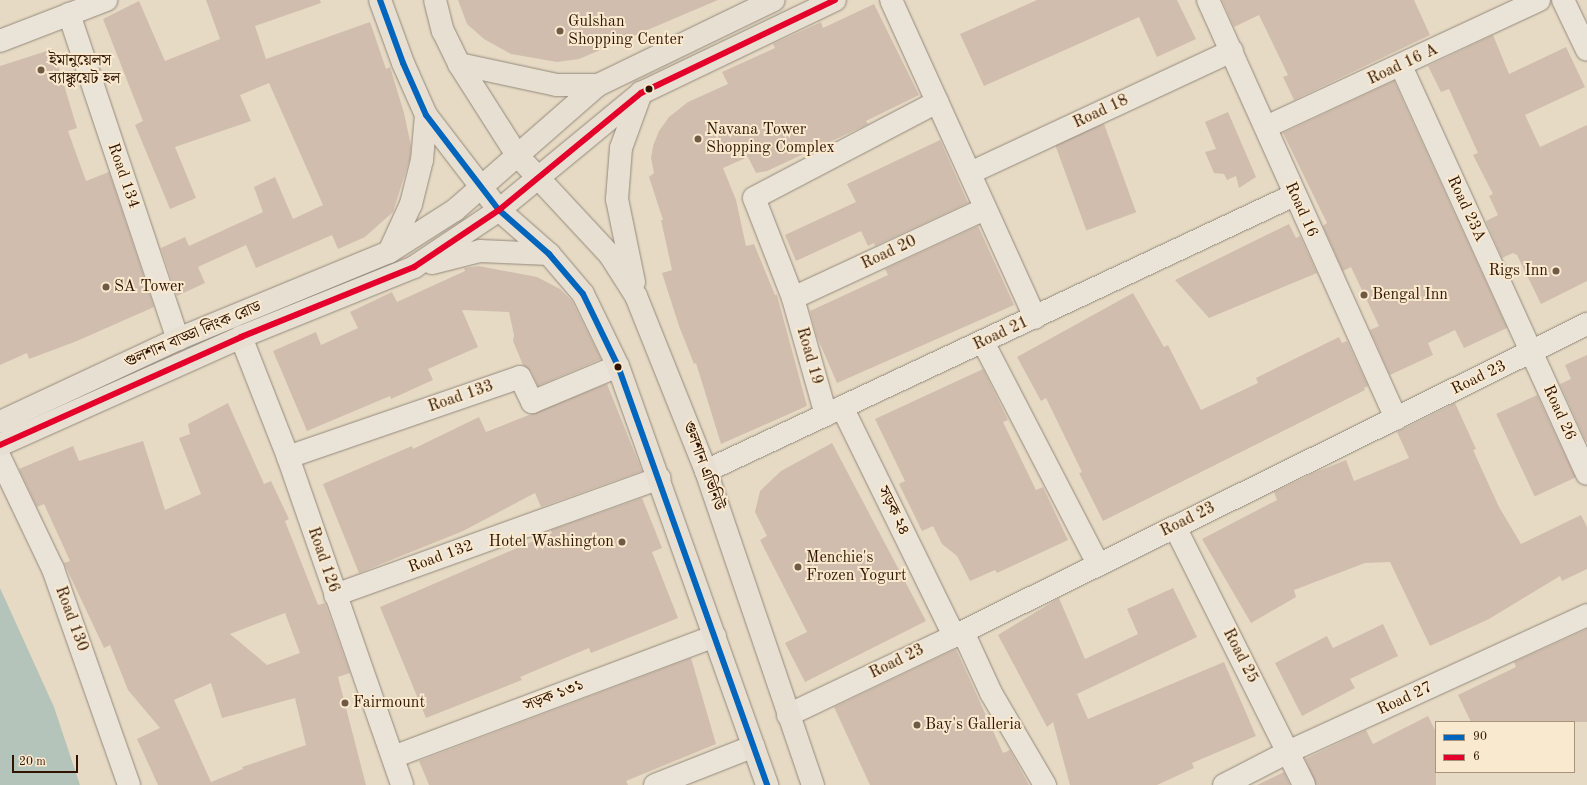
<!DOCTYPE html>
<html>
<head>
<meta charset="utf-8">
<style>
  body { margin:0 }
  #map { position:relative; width:1587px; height:785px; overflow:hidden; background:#e6dac4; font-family:"Old Standard TT","Noto Serif Bengali",serif }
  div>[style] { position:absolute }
  .water>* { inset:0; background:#b4c4ba }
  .building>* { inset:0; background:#d1bdae; transform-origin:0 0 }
  .roads { filter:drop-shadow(0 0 1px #94897b) drop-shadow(0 0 1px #94897b) }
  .minor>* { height:22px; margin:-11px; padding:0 11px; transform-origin:11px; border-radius:11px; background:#eae3d8 }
  .major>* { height:22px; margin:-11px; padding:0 11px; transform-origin:11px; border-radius:11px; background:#e7dfd2 }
  .bus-1>* { height:6px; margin:-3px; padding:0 3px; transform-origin:3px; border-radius:3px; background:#0065bd }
  .bus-2>* { height:6px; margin:-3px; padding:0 3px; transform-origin:3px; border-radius:3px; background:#e4002b }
  .dots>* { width:11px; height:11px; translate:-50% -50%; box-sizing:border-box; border:2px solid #f8e9cf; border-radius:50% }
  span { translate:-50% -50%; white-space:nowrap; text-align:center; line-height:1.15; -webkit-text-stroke:4px #f8e9cf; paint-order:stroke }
  .poi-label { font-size:16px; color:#311301 }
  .left { translate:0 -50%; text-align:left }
  .right { translate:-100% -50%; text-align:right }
  .street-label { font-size:16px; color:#311301 }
  .legend { position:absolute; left:1435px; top:721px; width:140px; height:52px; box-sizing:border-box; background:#f8e9cf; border:1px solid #a8937d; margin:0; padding:5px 7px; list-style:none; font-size:12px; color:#311301 }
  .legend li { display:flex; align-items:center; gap:8px; height:20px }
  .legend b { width:20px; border:1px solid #a8937d }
  .scale { position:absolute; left:12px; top:755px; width:66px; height:18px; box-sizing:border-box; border:2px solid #311301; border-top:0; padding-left:5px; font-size:12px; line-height:14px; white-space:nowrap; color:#311301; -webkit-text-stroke:3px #f8e9cf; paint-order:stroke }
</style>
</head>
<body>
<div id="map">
  <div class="water">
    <div style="clip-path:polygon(0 588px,54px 707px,80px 785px,0 785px)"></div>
  </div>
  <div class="building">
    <div style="clip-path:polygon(206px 0,320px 0,321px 3px,255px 26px,266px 59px,370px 22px,386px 69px,390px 67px,404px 113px,411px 146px,410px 158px,393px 212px,365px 237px,338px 249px,332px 235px,256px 268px,246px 245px,198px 267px,205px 283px,177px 296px,161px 248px,185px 237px,189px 246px,263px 212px,254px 187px,275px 177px,293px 219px,323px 205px,269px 83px,240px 95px,251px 121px,175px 147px,196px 198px,170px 209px,135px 125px,143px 121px,103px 19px,139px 1px,165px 61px,220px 39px)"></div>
    <div style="clip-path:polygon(458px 0,718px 0,579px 59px,557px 62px,511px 54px,484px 39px,467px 24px)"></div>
    <div style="clip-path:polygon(1037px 0,1177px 0,1196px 39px,1157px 57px,1139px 17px,984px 86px,960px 34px)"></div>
    <div style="clip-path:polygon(1222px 0,1414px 0,1430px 35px,1294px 100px,1283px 77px,1288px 75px,1259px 15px,1234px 27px)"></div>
    <div style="clip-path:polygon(874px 4px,919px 95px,866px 121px,868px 124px,862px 127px,767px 171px,756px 173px,748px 157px,723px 168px,736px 200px,746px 246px,754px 244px,775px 295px,777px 295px,807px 406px,721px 444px,696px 363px,694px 364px,679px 326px,662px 273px,672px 270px,661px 220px,663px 220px,649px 177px,654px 173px,651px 158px,653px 146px,659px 131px,669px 117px,688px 102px,728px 84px,722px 72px,775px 48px,773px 44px,821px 22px,823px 28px)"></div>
    <div style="clip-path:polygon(1493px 35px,1509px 74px,1566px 47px,1585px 87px,1525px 115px,1540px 147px,1587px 125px,1587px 281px,1541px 304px,1517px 255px,1513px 253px,1502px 258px,1486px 221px,1498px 215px,1489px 196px,1493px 194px,1473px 155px,1478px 153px,1449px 89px,1441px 92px,1428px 66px)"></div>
    <div style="clip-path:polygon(53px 49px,77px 128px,68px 131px,86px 181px,109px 172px,154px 307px,77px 341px,29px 359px,27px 353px,0 365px,0 66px)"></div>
    <div style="clip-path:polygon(1394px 81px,1507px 328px,1464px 348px,1455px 330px,1428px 343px,1433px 355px,1390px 375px,1370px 330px,1379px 326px,1351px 267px,1343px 271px,1323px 226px,1327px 223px,1283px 133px)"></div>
    <div style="clip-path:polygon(1228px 112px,1256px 177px,1239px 188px,1236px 176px,1227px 180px,1224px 174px,1214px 173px,1205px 152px,1216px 149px,1205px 122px)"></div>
    <div style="left:1104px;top:124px;width:94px;height:53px;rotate:70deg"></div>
    <div style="clip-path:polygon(940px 140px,968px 203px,875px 246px,874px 243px,868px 246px,861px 231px,796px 261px,785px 235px,856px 202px,847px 184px)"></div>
    <div style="clip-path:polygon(1289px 224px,1296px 238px,1300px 236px,1317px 273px,1209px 318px,1175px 280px)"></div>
    <div style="clip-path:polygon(978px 226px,1014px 305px,837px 383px,817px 337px,810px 311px,888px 275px,885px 269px)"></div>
    <div style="clip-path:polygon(479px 266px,537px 277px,560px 289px,572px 301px,601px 359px,538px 386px,531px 371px,523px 365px,513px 341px,514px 335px,509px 312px,462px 310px,478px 347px,428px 369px,433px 380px,391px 399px,390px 396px,307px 431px,273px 351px,316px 332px,321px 345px,358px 328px,350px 312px,392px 292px,397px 302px,465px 271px,464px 268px)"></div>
    <div style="clip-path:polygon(1133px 293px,1164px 347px,1168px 345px,1201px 410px,1258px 383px,1256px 378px,1339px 337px,1342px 343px,1347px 341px,1368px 386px,1364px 388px,1365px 390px,1103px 521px,1079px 473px,1082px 472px,1046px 398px,1041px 401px,1017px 357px)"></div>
    <div style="clip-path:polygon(1587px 355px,1587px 442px,1586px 442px,1560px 384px,1571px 379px,1565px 365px)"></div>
    <div style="clip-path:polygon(983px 369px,1008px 420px,1003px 422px,1036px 490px,1043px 487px,1068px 540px,997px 573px,995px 570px,970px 581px,957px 556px,942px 544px,933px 526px,922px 531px,899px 484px,905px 481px,875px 419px)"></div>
    <div style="clip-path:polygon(607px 384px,642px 471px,541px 507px,535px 493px,463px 531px,359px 573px,323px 484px,412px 446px,413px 449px,479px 417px,486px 432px)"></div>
    <div style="left:1537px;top:395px;width:91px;height:45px;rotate:65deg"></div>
    <div style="clip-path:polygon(evenodd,228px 403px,264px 484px,271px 481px,289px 519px,285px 521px,318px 605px,325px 603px,350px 673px,338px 677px,366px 785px,158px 785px,137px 739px,160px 728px,128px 690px,110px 645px,104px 648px,64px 563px,70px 561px,44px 504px,37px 507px,19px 469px,73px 446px,79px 461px,143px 441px,165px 510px,201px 494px,179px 438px,190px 434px,188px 424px,228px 403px,285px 613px,300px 653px,267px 665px,230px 634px,285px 613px,228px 403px,211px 683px,222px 718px,295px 698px,306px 745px,242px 767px,243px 769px,211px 782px,174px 700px,211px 683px)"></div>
    <div style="clip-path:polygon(1455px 403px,1476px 449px,1473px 450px,1499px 507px,1521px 544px,1581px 515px,1587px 527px,1587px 569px,1562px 581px,1560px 576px,1489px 619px,1430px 646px,1390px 562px,1365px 563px,1294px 590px,1296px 597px,1251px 623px,1202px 539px,1277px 500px,1274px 492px,1316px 472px,1346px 460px,1354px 481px,1409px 458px,1397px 432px)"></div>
    <div style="clip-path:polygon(832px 443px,926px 621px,805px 682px,785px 643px,807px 632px,760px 540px,767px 536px,755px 512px,760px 491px,781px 471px)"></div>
    <div style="clip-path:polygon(642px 498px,662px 548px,652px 552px,678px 618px,591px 653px,589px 648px,520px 677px,522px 680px,426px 718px,380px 607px,552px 533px,551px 530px)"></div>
    <div style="clip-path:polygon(1173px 588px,1197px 637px,1077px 694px,1088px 719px,1224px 662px,1256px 736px,1192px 763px,1194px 768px,1157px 785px,1070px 785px,1053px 722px,1047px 727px,998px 635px,1059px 598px,1085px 659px,1138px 634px,1127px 609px)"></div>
    <div style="clip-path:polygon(1383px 624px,1398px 656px,1350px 679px,1355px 688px,1302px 716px,1275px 663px,1327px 636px,1333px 648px)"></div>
    <div style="clip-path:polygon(1587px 629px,1587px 722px,1471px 722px,1458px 695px,1516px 667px,1514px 662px)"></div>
    <div style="clip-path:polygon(956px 649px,1003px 753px,1010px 750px,1029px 785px,870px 785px,834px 707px)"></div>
    <div style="clip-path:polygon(691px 658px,716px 744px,626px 781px,628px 785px,429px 785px,419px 761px)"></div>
    <div style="clip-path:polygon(1428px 716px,1436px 732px,1436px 785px,1316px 785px,1305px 759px,1366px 730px,1373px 744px)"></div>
    <div style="clip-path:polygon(1284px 772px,1290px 785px,1257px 785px)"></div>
  </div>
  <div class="roads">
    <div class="minor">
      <div style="left:891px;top:0;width:349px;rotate:65.6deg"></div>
      <div style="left:1208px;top:0;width:459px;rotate:65.8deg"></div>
      <div style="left:1563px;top:0;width:55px;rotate:64.4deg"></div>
      <div style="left:69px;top:14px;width:343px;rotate:71.5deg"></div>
      <div style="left:0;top:41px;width:114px;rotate:-21.1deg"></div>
      <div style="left:1401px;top:66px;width:448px;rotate:65.5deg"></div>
      <div style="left:1266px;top:127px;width:301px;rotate:-24.9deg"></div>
      <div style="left:970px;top:173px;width:289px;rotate:-25deg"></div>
      <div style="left:793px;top:298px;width:212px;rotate:-24.9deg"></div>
      <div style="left:241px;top:337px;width:129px;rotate:68.6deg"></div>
      <div style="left:288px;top:457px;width:347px;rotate:70.8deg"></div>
      <div style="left:983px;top:342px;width:250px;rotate:62.6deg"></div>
      <div style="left:842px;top:407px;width:255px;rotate:63.9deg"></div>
      <div style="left:826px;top:415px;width:122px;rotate:-105.8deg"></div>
      <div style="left:793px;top:298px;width:107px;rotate:-111.3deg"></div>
      <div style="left:754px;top:198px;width:207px;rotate:-27.7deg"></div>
      <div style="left:288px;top:457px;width:245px;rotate:-19deg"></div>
      <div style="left:520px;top:377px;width:28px;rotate:64deg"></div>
      <div style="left:532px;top:402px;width:93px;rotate:-22.7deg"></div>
      <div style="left:0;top:458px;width:123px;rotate:64.5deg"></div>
      <div style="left:53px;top:569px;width:229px;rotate:70.6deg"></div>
      <div style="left:706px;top:471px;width:650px;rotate:-25.14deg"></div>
      <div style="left:1175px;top:527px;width:288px;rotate:63.4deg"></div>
      <div style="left:335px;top:595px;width:345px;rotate:-19.8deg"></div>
      <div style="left:963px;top:632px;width:67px;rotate:65.3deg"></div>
      <div style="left:991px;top:693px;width:107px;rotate:59.6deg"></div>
      <div style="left:788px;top:715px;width:184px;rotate:-25.4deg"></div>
      <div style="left:954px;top:636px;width:706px;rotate:-26.24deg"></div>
      <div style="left:393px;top:757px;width:344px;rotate:-20.6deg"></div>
      <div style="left:655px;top:785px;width:106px;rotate:-21.5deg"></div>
      <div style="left:1224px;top:785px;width:72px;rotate:-27.3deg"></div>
      <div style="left:1288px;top:752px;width:329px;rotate:-24.6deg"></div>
    </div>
    <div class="major">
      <div style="left:380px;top:0;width:67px;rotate:69.9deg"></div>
      <div style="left:403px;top:63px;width:57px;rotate:66.1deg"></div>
      <div style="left:426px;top:115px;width:120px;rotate:52.5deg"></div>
      <div style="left:499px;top:210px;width:67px;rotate:41.3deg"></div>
      <div style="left:549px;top:254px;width:52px;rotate:49.6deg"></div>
      <div style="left:583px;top:294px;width:80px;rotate:64.1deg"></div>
      <div style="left:618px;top:366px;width:445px;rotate:70.4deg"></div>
      <div style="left:435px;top:0;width:32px;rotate:76deg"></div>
      <div style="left:443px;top:31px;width:37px;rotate:64deg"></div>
      <div style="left:459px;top:64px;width:108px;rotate:57.5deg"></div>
      <div style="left:517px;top:155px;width:137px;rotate:47.1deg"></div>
      <div style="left:610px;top:255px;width:49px;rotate:57.6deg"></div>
      <div style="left:636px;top:296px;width:188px;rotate:68.2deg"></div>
      <div style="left:706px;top:471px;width:332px;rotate:71.2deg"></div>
      <div style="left:459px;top:64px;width:100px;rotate:12.1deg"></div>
      <div style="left:557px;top:85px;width:41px"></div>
      <div style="left:389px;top:252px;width:53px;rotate:-65.4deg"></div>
      <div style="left:411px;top:204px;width:45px;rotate:-76deg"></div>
      <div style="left:422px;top:160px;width:45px;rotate:-84.9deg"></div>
      <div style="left:432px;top:263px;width:49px;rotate:-14deg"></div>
      <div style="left:480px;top:251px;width:69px;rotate:2.5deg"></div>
      <div style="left:634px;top:282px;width:85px;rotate:-101.6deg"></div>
      <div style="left:617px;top:199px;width:51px;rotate:-85.5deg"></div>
      <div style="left:621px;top:148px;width:59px;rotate:-70deg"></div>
      <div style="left:0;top:422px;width:196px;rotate:-25deg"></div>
      <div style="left:178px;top:339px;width:228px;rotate:-22.4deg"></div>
      <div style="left:389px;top:252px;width:78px;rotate:-32.5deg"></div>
      <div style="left:455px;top:210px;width:190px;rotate:-41.2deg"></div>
      <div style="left:598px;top:85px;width:195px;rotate:-25.8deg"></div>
      <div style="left:0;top:445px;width:264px;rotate:-24.1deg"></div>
      <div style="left:241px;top:337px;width:187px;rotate:-22deg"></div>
      <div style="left:414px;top:267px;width:102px;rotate:-33.8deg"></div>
      <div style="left:499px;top:210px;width:184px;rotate:-39.5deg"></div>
      <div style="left:641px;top:93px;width:215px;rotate:-25.6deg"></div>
    </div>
  </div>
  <div class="bus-1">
    <div style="left:380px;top:0;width:67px;rotate:69.9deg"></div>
    <div style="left:403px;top:63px;width:57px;rotate:66.1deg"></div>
    <div style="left:426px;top:115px;width:120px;rotate:52.5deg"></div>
    <div style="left:499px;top:210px;width:67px;rotate:41.3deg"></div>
    <div style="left:549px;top:254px;width:52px;rotate:49.6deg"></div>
    <div style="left:583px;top:294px;width:80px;rotate:64.1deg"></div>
    <div style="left:618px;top:366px;width:445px;rotate:70.4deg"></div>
  </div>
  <div class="bus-2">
    <div style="left:0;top:445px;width:264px;rotate:-24.1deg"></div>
    <div style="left:241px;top:337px;width:187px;rotate:-22deg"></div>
    <div style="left:414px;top:267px;width:102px;rotate:-33.8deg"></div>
    <div style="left:499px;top:210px;width:184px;rotate:-39.5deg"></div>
    <div style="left:641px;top:93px;width:215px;rotate:-25.6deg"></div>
  </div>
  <div class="dots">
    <div style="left:560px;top:31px;background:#705945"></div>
    <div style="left:41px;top:70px;background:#705945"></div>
    <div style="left:649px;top:89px;background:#311301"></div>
    <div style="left:698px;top:139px;background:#705945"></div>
    <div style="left:1556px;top:271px;background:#705945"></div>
    <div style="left:106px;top:287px;background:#705945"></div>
    <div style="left:1364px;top:295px;background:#705945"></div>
    <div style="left:618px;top:367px;background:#311301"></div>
    <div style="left:622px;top:542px;background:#705945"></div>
    <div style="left:798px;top:567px;background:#705945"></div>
    <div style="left:345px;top:703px;background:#705945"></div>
    <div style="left:917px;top:725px;background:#705945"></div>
  </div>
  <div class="poi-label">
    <span class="left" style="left:568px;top:31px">Gulshan<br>Shopping Center</span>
    <span class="left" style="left:49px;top:70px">ইমানুয়েলস<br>ব্যাঙ্কুয়েট হল</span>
    <span class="left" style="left:706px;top:139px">Navana Tower<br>Shopping Complex</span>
    <span class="right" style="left:1548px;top:271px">Rigs Inn</span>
    <span class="left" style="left:114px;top:287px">SA Tower</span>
    <span class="left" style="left:1372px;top:295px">Bengal Inn</span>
    <span class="right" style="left:614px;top:542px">Hotel Washington</span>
    <span class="left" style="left:806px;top:567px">Menchie's<br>Frozen Yogurt</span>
    <span class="left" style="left:353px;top:703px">Fairmount</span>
    <span class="left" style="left:925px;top:725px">Bay's Galleria</span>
  </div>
  <div class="street-label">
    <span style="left:1403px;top:65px;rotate:-25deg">Road 16 A</span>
    <span style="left:1101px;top:112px;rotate:-25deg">Road 18</span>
    <span style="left:123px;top:176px;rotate:71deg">Road 134</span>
    <span style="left:1466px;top:209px;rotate:65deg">Road 23A</span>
    <span style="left:1301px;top:210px;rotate:66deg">Road 16</span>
    <span style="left:889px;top:253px;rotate:-25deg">Road 20</span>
    <span style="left:1001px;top:334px;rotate:-25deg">Road 21</span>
    <span style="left:193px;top:335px;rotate:-23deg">গুলশান বাড্ডা লিংক রোড</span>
    <span style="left:809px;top:356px;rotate:74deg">Road 19</span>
    <span style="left:1479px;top:378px;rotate:-26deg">Road 23</span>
    <span style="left:461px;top:397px;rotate:-19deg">Road 133</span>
    <span style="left:1559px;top:413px;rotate:66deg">Road 26</span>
    <span style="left:703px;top:466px;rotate:70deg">গুলশান এভিনিউ</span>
    <span style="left:893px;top:511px;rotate:64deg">সড়ক ২৪</span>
    <span style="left:1188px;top:520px;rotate:-26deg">Road 23</span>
    <span style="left:441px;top:557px;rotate:-20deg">Road 132</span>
    <span style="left:323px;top:560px;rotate:71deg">Road 126</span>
    <span style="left:71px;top:619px;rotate:70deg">Road 130</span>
    <span style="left:1240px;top:656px;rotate:63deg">Road 25</span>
    <span style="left:897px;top:662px;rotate:-26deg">Road 23</span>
    <span style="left:554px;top:696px;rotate:-21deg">সড়ক ১৩১</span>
    <span style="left:1405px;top:699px;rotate:-25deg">Road 27</span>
  </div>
  <ul class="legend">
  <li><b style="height:5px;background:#0065bd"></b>90</li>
  <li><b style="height:5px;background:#e4002b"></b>6</li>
  </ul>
  <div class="scale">20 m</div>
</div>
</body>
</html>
